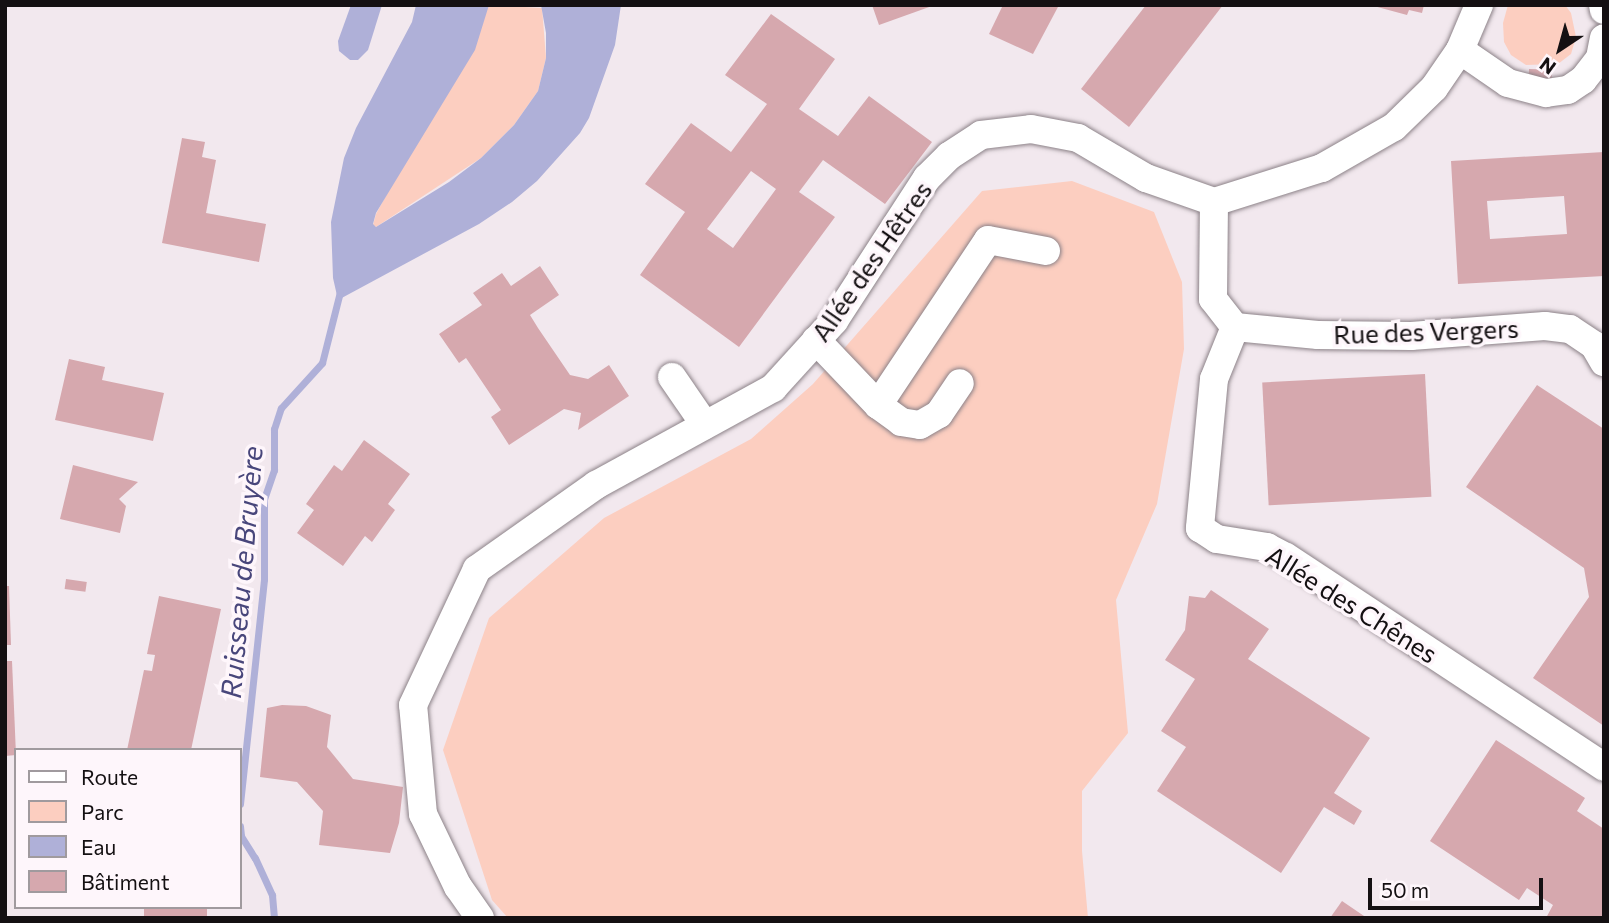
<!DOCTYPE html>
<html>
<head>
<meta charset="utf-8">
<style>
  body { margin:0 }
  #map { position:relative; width:1609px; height:923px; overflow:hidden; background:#f2e8ee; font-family:Commissioner,sans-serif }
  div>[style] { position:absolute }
  .green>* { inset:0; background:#fccec0 }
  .water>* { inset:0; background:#afb0d8 }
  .stream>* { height:7px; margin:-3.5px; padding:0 3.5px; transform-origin:3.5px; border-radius:3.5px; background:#afb0d8 }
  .building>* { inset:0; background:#d6a8ae; transform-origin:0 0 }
  .roads { filter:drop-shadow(0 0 2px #8c8288) drop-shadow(0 0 2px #8c8288) }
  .minor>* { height:28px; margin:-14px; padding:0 14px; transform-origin:14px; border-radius:14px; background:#fff }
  span { translate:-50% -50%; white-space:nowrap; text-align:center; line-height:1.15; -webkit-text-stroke:7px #fef6fb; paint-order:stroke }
  .street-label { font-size:26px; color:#141012 }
  .water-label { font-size:28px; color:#48467b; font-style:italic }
  .frame { position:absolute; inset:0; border:7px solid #141012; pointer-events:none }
  .legend { position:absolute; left:14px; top:748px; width:228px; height:161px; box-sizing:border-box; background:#fef6fb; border:2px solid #a09a9e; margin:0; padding:9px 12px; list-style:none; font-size:21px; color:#141012 }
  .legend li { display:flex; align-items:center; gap:14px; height:35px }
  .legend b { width:35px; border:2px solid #a09a9e }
  .north { position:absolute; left:1525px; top:14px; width:70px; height:70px; -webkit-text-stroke:5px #fef6fb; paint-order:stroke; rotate:216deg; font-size:19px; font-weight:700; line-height:28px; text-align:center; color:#141012 }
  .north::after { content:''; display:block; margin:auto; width:24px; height:32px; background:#141012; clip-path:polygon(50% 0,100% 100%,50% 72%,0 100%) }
  .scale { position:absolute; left:1368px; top:878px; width:175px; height:32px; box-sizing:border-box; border:4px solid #141012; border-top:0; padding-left:9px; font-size:21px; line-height:24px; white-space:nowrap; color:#141012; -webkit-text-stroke:5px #fef6fb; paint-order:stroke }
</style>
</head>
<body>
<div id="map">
  <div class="green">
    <div style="clip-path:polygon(489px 5px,542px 8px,546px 58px,538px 91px,514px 125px,481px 158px,376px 227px,373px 225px,376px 214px)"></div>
    <div style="clip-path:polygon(1508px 5px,1565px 5px,1571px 13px,1576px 37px,1571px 54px,1558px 64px,1526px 65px,1511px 55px,1504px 42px,1503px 23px)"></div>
    <div style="clip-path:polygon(1072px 181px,1154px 212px,1182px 282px,1184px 349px,1157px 504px,1116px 600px,1128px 733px,1082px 791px,1082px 851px,1088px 918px,508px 918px,492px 900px,443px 750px,489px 618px,604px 518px,751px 439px,813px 384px,982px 191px)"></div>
  </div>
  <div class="water">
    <div style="clip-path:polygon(351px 5px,382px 5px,368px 50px,358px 60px,350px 60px,339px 51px,338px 41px)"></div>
    <div style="clip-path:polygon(416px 5px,489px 5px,475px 50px,376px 213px,373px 224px,376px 227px,449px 182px,481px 158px,514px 125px,538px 91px,546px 58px,546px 33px,541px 5px,621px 5px,615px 45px,589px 118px,580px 133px,537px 181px,512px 202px,479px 224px,338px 300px,333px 278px,331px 222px,344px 158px,356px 128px,412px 22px)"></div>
  </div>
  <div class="stream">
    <div style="left:240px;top:804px;width:226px;rotate:-83.9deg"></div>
    <div style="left:264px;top:579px;width:80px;rotate:-90deg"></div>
    <div style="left:264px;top:499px;width:31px;rotate:-71deg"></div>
    <div style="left:274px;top:470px;width:41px;rotate:-90deg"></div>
    <div style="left:274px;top:429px;width:22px;rotate:-72deg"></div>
    <div style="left:281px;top:408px;width:61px;rotate:-47.7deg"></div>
    <div style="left:322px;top:363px;width:73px;rotate:-75.8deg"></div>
    <div style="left:240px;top:826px;width:10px;rotate:84deg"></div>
    <div style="left:241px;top:836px;width:26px;rotate:58deg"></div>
    <div style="left:255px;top:858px;width:41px;rotate:65.3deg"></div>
    <div style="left:272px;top:895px;width:23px;rotate:85deg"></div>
  </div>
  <div class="building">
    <div style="clip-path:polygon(872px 5px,932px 5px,932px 6px,879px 25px)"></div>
    <div style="clip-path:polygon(1003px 5px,1059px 5px,1033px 54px,989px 34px)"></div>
    <div style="clip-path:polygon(1146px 5px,1223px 5px,1129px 127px,1081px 89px)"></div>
    <div style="clip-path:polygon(1370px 5px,1424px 5px,1422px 13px,1409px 10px,1407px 15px)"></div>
    <div style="clip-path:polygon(evenodd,771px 14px,835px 59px,799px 109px,838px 136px,869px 96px,932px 142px,885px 204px,823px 160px,799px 192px,835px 217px,739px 347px,640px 275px,685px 212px,645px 184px,691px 123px,731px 152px,767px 104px,725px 75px,771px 14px,751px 171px,776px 189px,733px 248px,707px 229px,751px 171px)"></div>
    <div style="left:1529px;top:69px;width:23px;height:11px;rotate:2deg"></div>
    <div style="clip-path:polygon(182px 138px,205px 142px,202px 157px,216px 160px,206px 213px,266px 224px,259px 262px,162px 243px)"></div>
    <div style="clip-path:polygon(evenodd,1604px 152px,1604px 276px,1458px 284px,1451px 161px,1604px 152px,1564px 196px,1567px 234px,1490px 239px,1487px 201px,1564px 196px)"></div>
    <div style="clip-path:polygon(540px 266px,559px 295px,530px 315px,538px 328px,570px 375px,588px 379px,609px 365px,629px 396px,578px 430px,581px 413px,564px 409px,509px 445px,491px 417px,501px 410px,466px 358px,459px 363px,439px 334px,482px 305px,473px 293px,502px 273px,511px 286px)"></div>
    <div style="clip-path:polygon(69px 359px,105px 367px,102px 380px,164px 393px,153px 441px,55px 420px)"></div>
    <div style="left:1425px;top:374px;width:123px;height:163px;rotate:87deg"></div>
    <div style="clip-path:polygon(1537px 385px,1604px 429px,1604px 726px,1533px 678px,1589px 597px,1584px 568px,1466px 487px)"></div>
    <div style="clip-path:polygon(364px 440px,410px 474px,388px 504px,395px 510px,372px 542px,365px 536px,343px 566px,297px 533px,314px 510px,306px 504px,334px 465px,342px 471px)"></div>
    <div style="clip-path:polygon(73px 465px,138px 482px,119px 499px,126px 506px,120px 533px,60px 519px)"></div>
    <div style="left:66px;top:579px;width:21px;height:10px;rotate:8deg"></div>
    <div style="clip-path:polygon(5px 586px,9px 586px,11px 645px,5px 645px)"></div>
    <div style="clip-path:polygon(1211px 590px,1269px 629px,1248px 659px,1370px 738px,1334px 793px,1362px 811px,1354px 825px,1324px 807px,1281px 873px,1157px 791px,1186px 747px,1161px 731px,1195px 679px,1165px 660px,1185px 630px,1189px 596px,1205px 598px)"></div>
    <div style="clip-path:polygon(159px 596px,221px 609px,191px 750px,127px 750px,144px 670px,152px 671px,155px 655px,147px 654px)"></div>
    <div style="clip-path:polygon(5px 661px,12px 661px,16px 755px,5px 756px)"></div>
    <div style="clip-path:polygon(282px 705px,306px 706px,331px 715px,327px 747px,353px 779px,403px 787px,399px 823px,390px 853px,319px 845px,323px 811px,297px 782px,260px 777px,267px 708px)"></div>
    <div style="clip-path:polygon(1496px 740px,1585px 798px,1577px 811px,1604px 829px,1603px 918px,1546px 918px,1553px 905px,1527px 888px,1519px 900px,1430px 841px)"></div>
    <div style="clip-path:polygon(1342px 901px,1367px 918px,1330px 918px)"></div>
    <div style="left:144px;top:907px;width:63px;height:11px"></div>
  </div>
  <div class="roads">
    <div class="minor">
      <div style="left:1603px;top:5px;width:5px;rotate:79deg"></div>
      <div style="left:1460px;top:50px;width:58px;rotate:34.5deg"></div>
      <div style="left:1508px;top:83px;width:39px;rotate:15deg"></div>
      <div style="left:1546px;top:93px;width:22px;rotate:-8deg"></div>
      <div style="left:1568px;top:90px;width:18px;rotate:-34deg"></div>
      <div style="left:1583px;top:80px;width:28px;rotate:-52deg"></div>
      <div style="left:1600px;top:58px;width:20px;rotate:-79deg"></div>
      <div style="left:1214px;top:202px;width:97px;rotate:90.6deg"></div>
      <div style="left:1213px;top:299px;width:36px;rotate:52deg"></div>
      <div style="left:1235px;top:327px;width:56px;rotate:112deg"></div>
      <div style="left:1214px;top:379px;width:150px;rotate:95.4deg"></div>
      <div style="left:1200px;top:528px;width:20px;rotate:33deg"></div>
      <div style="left:1217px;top:539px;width:51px;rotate:9.1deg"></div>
      <div style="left:1267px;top:547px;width:21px;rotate:28deg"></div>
      <div style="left:1286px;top:557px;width:381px;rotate:33.4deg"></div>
      <div style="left:1235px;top:327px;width:83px;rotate:5.5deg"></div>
      <div style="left:1318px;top:335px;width:93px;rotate:0.6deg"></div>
      <div style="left:1411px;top:336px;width:134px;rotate:-4.3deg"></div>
      <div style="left:1545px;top:326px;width:25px;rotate:7deg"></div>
      <div style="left:1570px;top:329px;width:29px;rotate:34deg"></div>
      <div style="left:1594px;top:345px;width:20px;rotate:60deg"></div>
      <div style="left:816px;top:340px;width:90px;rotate:46.4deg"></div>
      <div style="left:878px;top:405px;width:198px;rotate:-56.3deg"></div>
      <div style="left:988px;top:240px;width:59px;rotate:10.7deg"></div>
      <div style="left:672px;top:377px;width:58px;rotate:55.5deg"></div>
      <div style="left:878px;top:405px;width:29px;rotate:36deg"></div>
      <div style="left:901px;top:422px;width:19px;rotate:9deg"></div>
      <div style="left:920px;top:425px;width:22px;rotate:-30deg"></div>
      <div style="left:939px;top:414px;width:37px;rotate:-56deg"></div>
      <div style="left:480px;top:918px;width:38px;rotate:-125deg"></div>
      <div style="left:458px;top:887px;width:81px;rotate:-115.6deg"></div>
      <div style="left:423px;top:814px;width:109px;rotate:-95.2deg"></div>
      <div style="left:413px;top:705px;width:150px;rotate:-64.8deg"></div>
      <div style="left:477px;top:569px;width:146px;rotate:-35.2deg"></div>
      <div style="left:596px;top:485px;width:202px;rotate:-28.7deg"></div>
      <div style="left:773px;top:388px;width:91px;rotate:-47.7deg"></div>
      <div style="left:834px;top:321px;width:171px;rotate:-57deg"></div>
      <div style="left:927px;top:178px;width:31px;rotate:-45deg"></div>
      <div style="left:949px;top:156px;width:38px;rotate:-33deg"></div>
      <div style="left:981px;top:135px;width:50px;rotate:-6.8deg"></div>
      <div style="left:1031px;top:129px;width:48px;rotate:10.8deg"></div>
      <div style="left:1078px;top:138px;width:79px;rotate:30.5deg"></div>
      <div style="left:1146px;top:178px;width:72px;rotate:19.4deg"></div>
      <div style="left:1214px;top:202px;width:113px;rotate:-17.5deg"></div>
      <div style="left:1322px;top:168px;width:83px;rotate:-29.7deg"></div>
      <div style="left:1394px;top:127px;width:56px;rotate:-44.3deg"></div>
      <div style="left:1434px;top:88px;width:46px;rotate:-55.6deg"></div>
      <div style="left:1460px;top:50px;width:49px;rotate:-67.1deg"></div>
    </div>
  </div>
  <div class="street-label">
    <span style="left:871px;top:261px;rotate:-55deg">Allée des Hêtres</span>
    <span style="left:1426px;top:331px;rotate:-2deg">Rue des Vergers</span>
    <span style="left:1352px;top:604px;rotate:32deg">Allée des Chênes</span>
  </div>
  <div class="water-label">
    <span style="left:241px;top:572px;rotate:-85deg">Ruisseau de Bruyère</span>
  </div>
  <div class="frame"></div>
  <ul class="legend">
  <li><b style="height:9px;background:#fff"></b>Route</li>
  <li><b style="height:19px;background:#fccec0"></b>Parc</li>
  <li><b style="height:19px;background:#afb0d8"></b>Eau</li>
  <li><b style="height:19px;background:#d6a8ae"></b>Bâtiment</li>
  </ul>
  <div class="north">N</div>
  <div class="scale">50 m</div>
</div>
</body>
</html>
